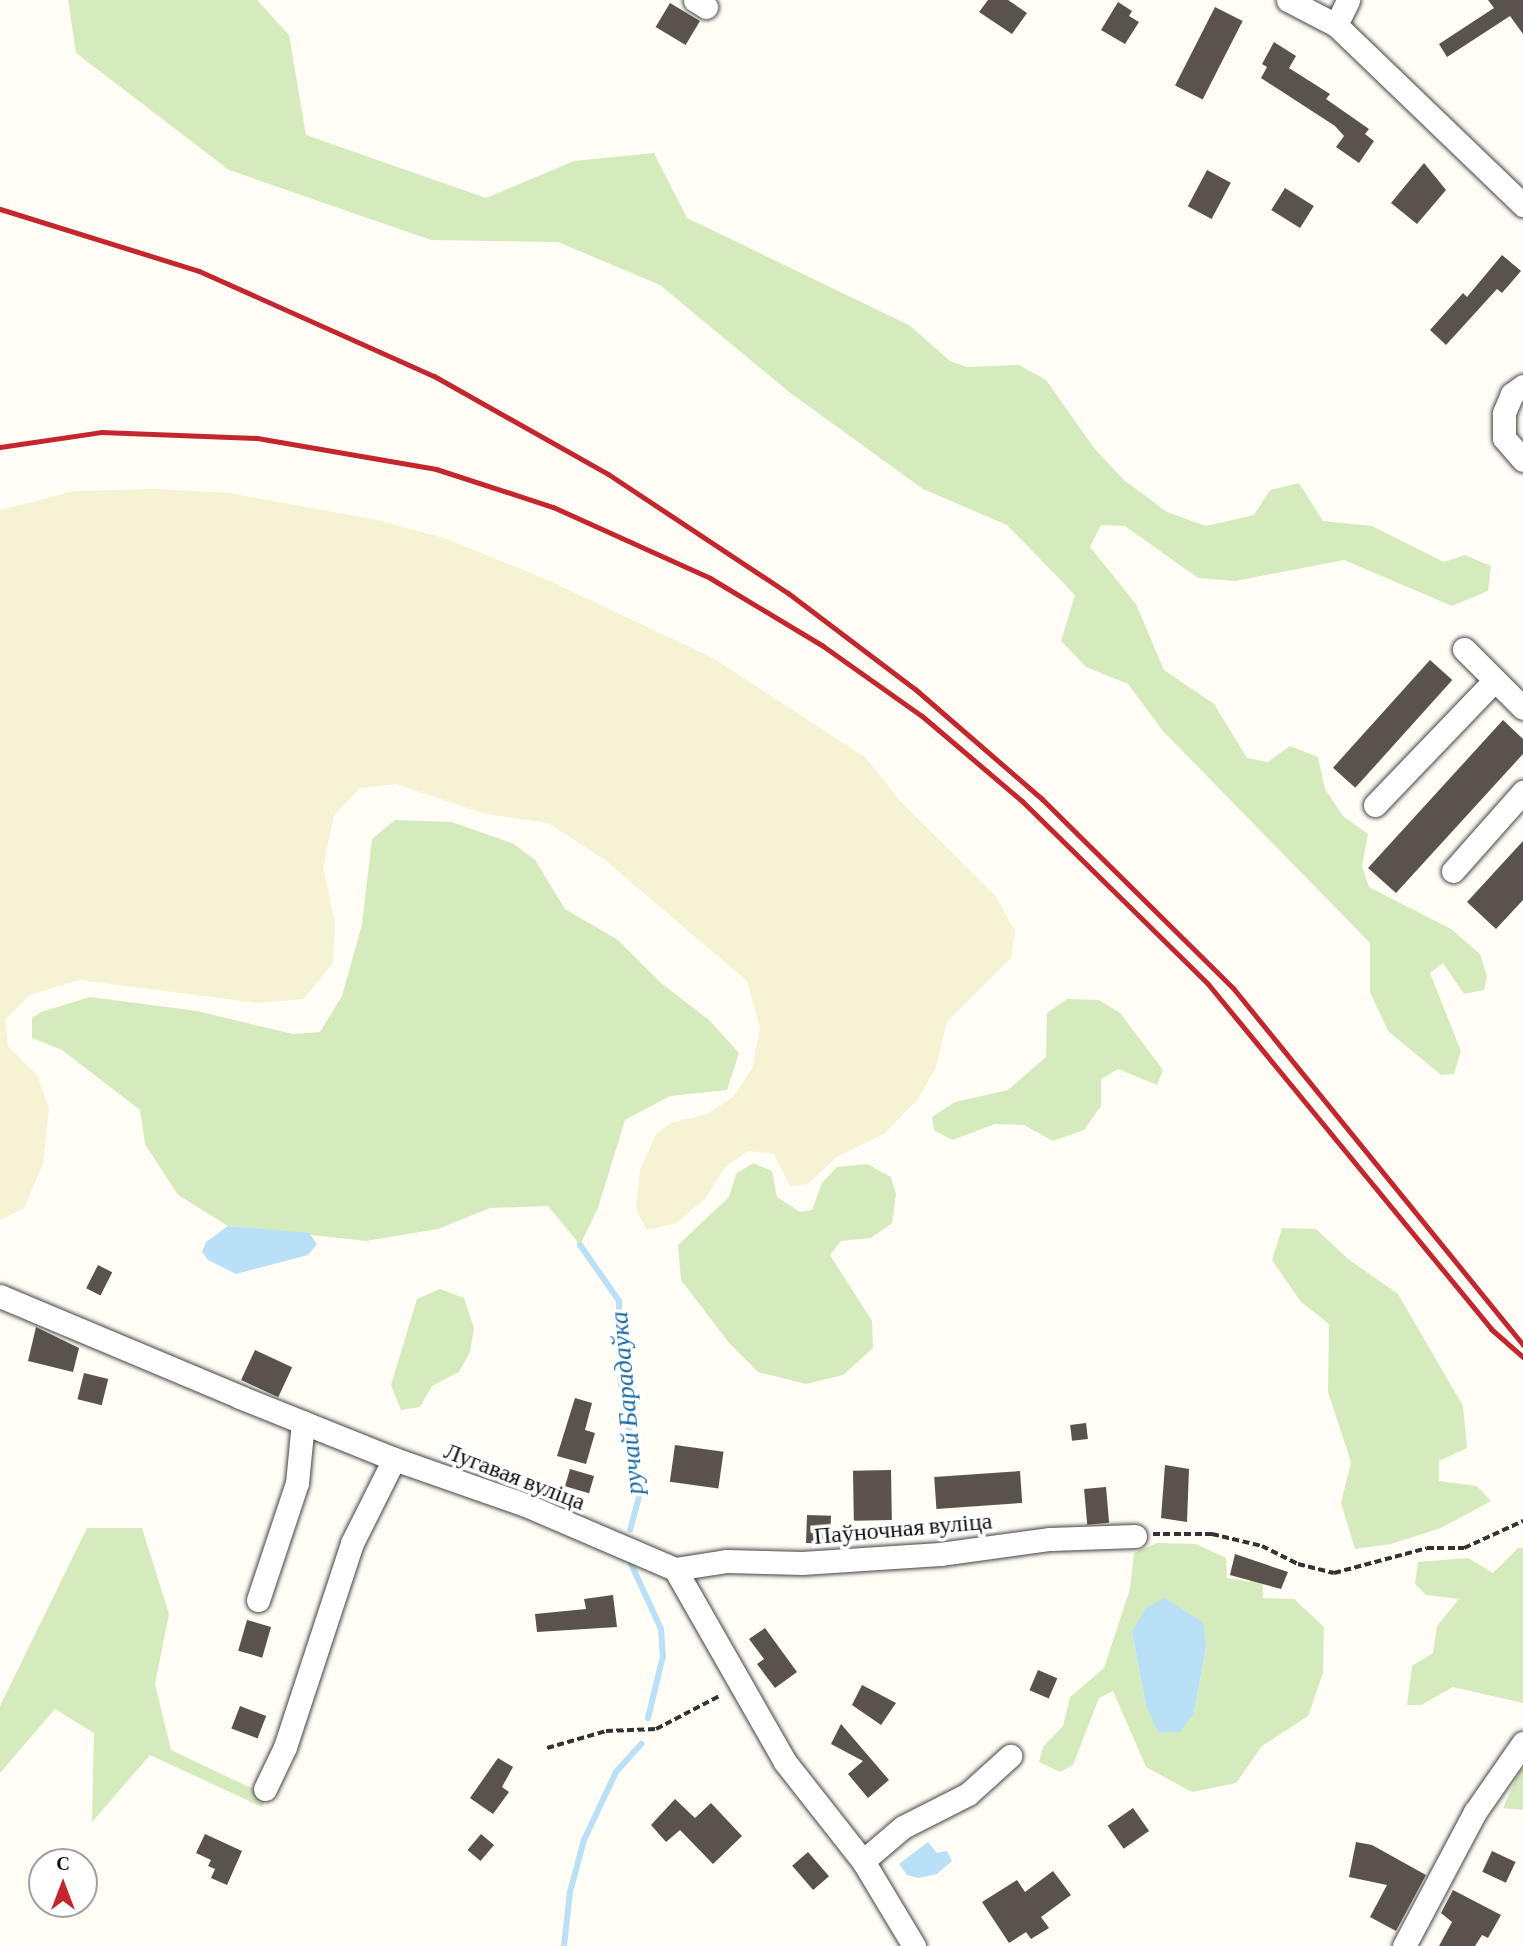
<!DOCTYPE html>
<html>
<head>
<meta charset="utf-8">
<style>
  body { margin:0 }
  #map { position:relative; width:1523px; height:1946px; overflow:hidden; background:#fffdf5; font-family:"Crimson Pro",serif }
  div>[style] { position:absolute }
  .farmland>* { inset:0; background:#f6f3d4 }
  .green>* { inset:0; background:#d5ebbd }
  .water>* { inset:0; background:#b9e0f7 }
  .stream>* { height:6px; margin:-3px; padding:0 3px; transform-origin:3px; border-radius:3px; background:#b9e0f7 }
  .building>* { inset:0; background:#5a524d; transform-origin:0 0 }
  .path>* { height:3.5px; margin-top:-1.75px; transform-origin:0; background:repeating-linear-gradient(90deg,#333 0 7px,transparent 0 10.5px) }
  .roads { filter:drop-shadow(0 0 2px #444) drop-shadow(0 0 2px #444) }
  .minor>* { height:23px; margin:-11.5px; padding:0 11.5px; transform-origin:11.5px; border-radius:11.5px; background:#fff }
  .rail>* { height:5px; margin:-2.5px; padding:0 2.5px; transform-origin:2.5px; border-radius:2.5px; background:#c4262e }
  span { translate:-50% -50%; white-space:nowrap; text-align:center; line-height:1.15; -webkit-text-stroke:7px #fff; paint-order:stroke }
  .street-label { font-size:24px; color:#111 }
  .water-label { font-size:26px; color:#1768a6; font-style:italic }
  .north { position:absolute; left:28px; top:1848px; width:70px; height:70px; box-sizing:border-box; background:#fff; border:2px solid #a0a0a0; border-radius:50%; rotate:0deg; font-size:19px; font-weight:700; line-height:28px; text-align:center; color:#111 }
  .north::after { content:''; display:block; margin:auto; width:24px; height:32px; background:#c4262e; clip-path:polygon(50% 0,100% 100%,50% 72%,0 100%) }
</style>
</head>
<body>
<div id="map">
  <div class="farmland">
    <div style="clip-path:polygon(154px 489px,229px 493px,377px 520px,444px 538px,543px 578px,713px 658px,866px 758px,901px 802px,995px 895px,1015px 931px,1011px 958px,947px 1022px,936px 1067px,918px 1099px,884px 1134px,838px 1156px,808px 1184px,790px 1186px,774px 1154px,748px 1151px,725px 1167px,705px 1199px,676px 1223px,647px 1230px,636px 1210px,640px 1170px,656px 1134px,671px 1123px,707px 1114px,734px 1096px,752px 1069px,760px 1028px,747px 981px,605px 860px,548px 823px,486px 814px,396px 784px,360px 788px,334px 815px,323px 868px,335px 923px,333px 963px,304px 999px,258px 1003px,80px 980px,30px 995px,5px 1020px,8px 1046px,37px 1075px,49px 1108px,43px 1164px,24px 1208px,0 1220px,0 510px,74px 491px)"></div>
  </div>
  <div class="green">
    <div style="clip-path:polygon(68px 0,257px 0,289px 35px,306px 135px,486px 198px,574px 161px,654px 153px,687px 218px,909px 325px,950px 361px,967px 367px,1019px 365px,1046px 380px,1094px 448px,1124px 480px,1167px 512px,1206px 526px,1254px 515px,1270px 490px,1299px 483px,1323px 521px,1372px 526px,1444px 562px,1465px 555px,1491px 566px,1488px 591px,1452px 606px,1344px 560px,1235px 581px,1198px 578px,1125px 526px,1101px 525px,1090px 547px,1136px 604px,1164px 670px,1214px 704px,1247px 758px,1268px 762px,1290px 746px,1318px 757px,1325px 789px,1343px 816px,1368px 834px,1362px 866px,1369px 887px,1451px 929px,1480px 954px,1487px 977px,1484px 990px,1464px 994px,1443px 963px,1430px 973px,1461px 1051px,1454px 1074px,1441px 1075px,1388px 1031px,1370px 992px,1370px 943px,1163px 731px,1128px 684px,1086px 667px,1061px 641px,1075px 595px,1007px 525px,923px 489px,789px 392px,660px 285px,558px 242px,431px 240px,229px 170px,76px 53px)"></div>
    <div style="clip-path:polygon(395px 820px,452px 822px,514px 844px,535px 860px,565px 909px,618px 940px,661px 983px,709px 1020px,739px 1053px,727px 1090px,670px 1096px,625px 1120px,598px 1208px,580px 1245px,548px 1206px,490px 1208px,438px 1229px,366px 1241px,228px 1226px,178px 1195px,145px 1144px,140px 1110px,62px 1050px,32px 1038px,32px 1018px,41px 1012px,90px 997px,197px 1011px,293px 1034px,320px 1032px,342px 996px,362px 924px,372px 839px)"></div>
    <div style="clip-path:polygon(1067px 999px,1099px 1000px,1120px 1013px,1163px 1070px,1157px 1085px,1118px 1069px,1101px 1079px,1101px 1106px,1084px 1130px,1053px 1141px,1024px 1125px,995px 1124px,952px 1140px,934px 1130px,932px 1117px,955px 1102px,1008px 1090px,1046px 1057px,1047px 1013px)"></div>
    <div style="clip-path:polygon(753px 1163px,772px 1171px,777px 1197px,800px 1212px,812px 1210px,822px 1183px,837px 1167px,867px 1164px,891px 1177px,896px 1194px,892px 1223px,871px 1238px,841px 1241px,830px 1255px,872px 1321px,873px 1348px,843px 1375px,806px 1384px,758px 1372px,730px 1344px,681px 1280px,678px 1245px,729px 1197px,736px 1174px)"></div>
    <div style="clip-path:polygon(1282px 1228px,1316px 1229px,1348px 1259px,1398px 1294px,1463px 1406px,1467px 1448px,1439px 1461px,1439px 1481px,1477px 1486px,1491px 1501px,1441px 1528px,1391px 1544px,1355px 1549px,1341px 1503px,1351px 1462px,1328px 1392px,1329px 1324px,1301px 1302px,1272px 1260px)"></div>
    <div style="clip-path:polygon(440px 1289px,464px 1298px,474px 1328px,470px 1352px,459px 1372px,432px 1386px,420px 1407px,401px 1410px,391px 1385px,417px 1299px)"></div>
    <div style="clip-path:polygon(87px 1528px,142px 1528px,169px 1614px,155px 1684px,171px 1750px,268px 1796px,262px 1807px,150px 1755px,92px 1822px,94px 1733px,55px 1709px,0 1773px,0 1706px)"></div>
    <div style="clip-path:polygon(evenodd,1157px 1543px,1196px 1544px,1226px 1558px,1227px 1578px,1250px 1582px,1253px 1572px,1262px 1572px,1263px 1598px,1294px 1599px,1324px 1627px,1323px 1673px,1308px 1716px,1262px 1746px,1236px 1783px,1192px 1792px,1146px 1767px,1113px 1691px,1099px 1698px,1073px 1765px,1060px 1772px,1039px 1762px,1043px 1747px,1063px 1726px,1070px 1697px,1104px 1668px,1130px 1589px,1134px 1553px,1157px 1543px,1132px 1632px,1206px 1647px,1194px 1713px,1146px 1706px,1132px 1632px)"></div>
    <div style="clip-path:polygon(1518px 1548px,1523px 1548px,1523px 1703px,1453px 1687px,1421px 1705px,1407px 1705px,1412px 1666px,1433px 1653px,1437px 1626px,1459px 1599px,1426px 1595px,1415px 1584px,1418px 1562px,1468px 1558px,1493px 1573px)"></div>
    <div style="clip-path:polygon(1523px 1768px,1523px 1810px,1503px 1808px,1520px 1770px)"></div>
  </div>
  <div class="water">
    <div style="clip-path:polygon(228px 1226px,309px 1233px,317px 1244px,308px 1255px,236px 1274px,208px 1260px,202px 1252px,206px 1242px)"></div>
    <div style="clip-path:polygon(1164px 1598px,1203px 1622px,1206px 1647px,1194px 1713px,1180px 1732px,1158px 1732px,1146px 1706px,1132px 1632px,1146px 1608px)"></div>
    <div style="clip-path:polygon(928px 1842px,937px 1853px,947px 1851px,952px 1861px,937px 1874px,919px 1878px,907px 1875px,899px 1864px)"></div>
  </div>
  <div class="stream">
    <div style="left:580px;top:1245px;width:68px;rotate:55.1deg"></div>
    <div style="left:619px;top:1301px;width:77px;rotate:89.3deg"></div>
    <div style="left:620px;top:1378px;width:117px;rotate:80.1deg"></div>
    <div style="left:640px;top:1493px;width:38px;rotate:105deg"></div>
    <div style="left:628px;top:1557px;width:79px;rotate:65.4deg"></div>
    <div style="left:661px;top:1629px;width:27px;rotate:86deg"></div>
    <div style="left:663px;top:1656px;width:64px;rotate:103.6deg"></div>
    <div style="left:564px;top:1946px;width:54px;rotate:-83.7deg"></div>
    <div style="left:570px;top:1892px;width:54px;rotate:-74.9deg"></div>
    <div style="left:584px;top:1840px;width:75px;rotate:-64.8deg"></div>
    <div style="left:616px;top:1772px;width:38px;rotate:-48deg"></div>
  </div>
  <div class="building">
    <div style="clip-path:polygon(988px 0,1008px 0,1027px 13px,1012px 34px,979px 12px)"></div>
    <div style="clip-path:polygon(1488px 0,1523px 0,1523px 34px,1510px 16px,1447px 57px,1439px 44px,1494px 8px)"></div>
    <div style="clip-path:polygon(1118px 2px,1132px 11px,1129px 16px,1139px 22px,1125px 44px,1101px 30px)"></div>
    <div style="left:670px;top:3px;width:35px;height:28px;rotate:31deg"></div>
    <div style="left:1215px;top:7px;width:31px;height:88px;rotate:27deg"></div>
    <div style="clip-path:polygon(1274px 42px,1296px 56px,1289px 68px,1330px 94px,1326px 99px,1369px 129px,1365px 134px,1374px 141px,1359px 163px,1336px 147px,1344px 136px,1335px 126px,1261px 78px,1267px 67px,1262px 64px)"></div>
    <div style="clip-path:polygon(1424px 163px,1446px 190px,1417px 224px,1391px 203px)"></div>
    <div style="left:1207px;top:170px;width:27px;height:41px;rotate:28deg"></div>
    <div style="left:1285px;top:188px;width:34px;height:26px;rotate:32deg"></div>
    <div style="clip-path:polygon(1502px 255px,1521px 271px,1502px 293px,1497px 289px,1446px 345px,1430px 330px,1463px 293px,1467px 297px)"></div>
    <div style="left:1430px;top:660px;width:30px;height:145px;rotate:42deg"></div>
    <div style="clip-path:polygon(1503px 720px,1523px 739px,1523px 754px,1396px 893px,1368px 868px)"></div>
    <div style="clip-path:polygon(1523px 841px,1523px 900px,1496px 929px,1467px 902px)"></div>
    <div style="left:98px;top:1265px;width:16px;height:26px;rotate:27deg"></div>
    <div style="clip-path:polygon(36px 1327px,79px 1348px,73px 1372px,28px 1361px)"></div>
    <div style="left:255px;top:1350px;width:41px;height:33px;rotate:25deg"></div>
    <div style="left:84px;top:1373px;width:25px;height:27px;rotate:14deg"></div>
    <div style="clip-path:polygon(575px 1398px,592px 1403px,585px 1430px,595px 1433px,586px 1464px,557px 1456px)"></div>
    <div style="left:1086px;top:1423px;width:16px;height:16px;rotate:83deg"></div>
    <div style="left:675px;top:1445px;width:49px;height:37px;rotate:8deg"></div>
    <div style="clip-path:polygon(1165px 1465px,1189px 1469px,1187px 1522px,1161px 1518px)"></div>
    <div style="left:570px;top:1469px;width:25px;height:18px;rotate:16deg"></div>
    <div style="left:891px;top:1470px;width:50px;height:38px;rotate:89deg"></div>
    <div style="left:1020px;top:1471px;width:32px;height:86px;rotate:86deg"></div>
    <div style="left:1106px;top:1487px;width:36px;height:22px;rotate:85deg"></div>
    <div style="left:807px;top:1515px;width:24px;height:28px;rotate:2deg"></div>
    <div style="clip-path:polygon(1235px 1554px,1288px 1572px,1281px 1589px,1230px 1575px)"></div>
    <div style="clip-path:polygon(613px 1595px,617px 1627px,537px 1632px,535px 1614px,586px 1609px,584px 1599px)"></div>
    <div style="left:247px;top:1620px;width:25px;height:32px;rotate:16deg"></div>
    <div style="clip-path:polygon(765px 1628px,797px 1672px,775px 1688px,757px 1664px,764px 1659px,749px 1639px)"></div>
    <div style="left:1038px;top:1670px;width:21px;height:22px;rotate:23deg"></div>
    <div style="clip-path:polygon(862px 1685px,896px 1703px,881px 1725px,852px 1705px)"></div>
    <div style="left:240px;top:1706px;width:28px;height:24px;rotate:21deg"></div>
    <div style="clip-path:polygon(841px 1724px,889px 1780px,868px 1798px,848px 1774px,863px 1761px,831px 1744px)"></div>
    <div style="clip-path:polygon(498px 1758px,513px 1767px,502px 1787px,509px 1792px,493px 1814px,470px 1798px)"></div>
    <div style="clip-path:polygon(675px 1799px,695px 1818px,711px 1803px,742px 1836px,713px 1864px,680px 1830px,666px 1842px,651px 1825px)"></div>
    <div style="left:1133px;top:1808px;width:28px;height:31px;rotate:55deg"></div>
    <div style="clip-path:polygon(205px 1834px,242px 1851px,227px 1885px,211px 1878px,215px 1869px,208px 1866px,211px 1860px,196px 1853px)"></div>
    <div style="left:481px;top:1834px;width:17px;height:21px;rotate:40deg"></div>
    <div style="clip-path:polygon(1356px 1842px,1372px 1845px,1426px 1875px,1396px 1931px,1370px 1917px,1387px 1885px,1349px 1877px)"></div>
    <div style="left:1492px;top:1851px;width:26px;height:23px;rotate:25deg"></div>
    <div style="left:808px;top:1852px;width:32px;height:21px;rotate:49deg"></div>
    <div style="clip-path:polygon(1053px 1871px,1071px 1895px,1041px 1917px,1049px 1928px,1031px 1939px,1026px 1932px,1009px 1943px,982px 1902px,1017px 1880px,1025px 1892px)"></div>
    <div style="clip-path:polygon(1453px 1890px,1501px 1915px,1488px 1938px,1482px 1935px,1475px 1946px,1439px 1946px,1452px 1922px,1441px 1913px)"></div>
  </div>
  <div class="path">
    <div style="left:1153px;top:1534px;width:59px"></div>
    <div style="left:1212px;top:1534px;width:51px;rotate:13.5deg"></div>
    <div style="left:1262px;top:1546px;width:40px;rotate:26.6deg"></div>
    <div style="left:1298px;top:1564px;width:37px;rotate:14deg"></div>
    <div style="left:1334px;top:1573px;width:96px;rotate:-15deg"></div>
    <div style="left:1427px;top:1548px;width:37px"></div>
    <div style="left:1464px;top:1548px;width:65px;rotate:-24.6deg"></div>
    <div style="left:547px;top:1748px;width:61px;rotate:-16.1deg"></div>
    <div style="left:606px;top:1731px;width:50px;rotate:-2.3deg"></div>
    <div style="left:656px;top:1729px;width:73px;rotate:-27.6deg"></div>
  </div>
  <div class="roads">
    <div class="minor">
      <div style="left:695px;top:0;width:13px;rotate:32deg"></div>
      <div style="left:1288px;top:0;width:54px;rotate:27.5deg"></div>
      <div style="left:1336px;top:25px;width:260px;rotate:43.9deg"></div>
      <div style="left:1336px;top:25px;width:28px;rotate:-64deg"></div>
      <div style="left:1523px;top:386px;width:14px;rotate:144deg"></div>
      <div style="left:1512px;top:394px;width:21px;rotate:113deg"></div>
      <div style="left:1504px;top:413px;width:25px;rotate:90deg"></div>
      <div style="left:1504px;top:438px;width:29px;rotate:49deg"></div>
      <div style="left:1464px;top:649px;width:83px;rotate:45deg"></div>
      <div style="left:1375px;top:805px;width:173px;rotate:-46.2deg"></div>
      <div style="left:1453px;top:871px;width:106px;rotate:-48.5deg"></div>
      <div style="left:0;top:1296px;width:260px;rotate:22.8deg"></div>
      <div style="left:240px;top:1397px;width:166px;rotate:21.9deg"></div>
      <div style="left:394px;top:1459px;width:142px;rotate:19.3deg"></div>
      <div style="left:528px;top:1506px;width:160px;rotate:23.2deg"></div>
      <div style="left:675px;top:1569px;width:222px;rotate:60.3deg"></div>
      <div style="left:785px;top:1762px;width:126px;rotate:51.8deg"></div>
      <div style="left:863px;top:1861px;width:99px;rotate:59deg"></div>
      <div style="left:675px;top:1569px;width:53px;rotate:-8.7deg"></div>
      <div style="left:727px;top:1561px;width:75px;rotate:1.5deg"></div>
      <div style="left:802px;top:1563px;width:138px;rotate:-3.7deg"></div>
      <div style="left:940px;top:1554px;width:111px;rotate:-7.8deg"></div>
      <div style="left:1050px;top:1539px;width:85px;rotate:-2deg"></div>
      <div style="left:258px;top:1600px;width:123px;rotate:-71.6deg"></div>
      <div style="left:297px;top:1483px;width:61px;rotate:-84.4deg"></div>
      <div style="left:265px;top:1789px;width:47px;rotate:-64.5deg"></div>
      <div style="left:285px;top:1747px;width:215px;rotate:-71.8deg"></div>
      <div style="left:352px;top:1543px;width:94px;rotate:-63.4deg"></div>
      <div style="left:863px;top:1861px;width:52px;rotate:-40.4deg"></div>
      <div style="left:903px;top:1827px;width:73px;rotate:-26.9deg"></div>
      <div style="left:968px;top:1794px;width:57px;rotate:-42.1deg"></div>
      <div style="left:1404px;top:1946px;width:152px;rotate:-62.1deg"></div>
      <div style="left:1475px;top:1812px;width:84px;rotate:-55.2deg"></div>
    </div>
  </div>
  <div class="rail">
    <div style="left:0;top:209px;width:208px;rotate:17.3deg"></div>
    <div style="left:199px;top:271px;width:257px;rotate:24.1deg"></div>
    <div style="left:434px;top:376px;width:200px;rotate:29.4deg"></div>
    <div style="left:608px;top:474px;width:216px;rotate:33.5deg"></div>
    <div style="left:788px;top:593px;width:159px;rotate:37.1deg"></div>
    <div style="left:915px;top:689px;width:168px;rotate:40.9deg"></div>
    <div style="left:1042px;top:799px;width:269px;rotate:44.7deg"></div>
    <div style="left:1233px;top:988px;width:460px;rotate:50.9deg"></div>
    <div style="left:0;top:447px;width:102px;rotate:-8.4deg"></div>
    <div style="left:101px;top:432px;width:156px;rotate:2.2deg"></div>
    <div style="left:257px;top:438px;width:182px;rotate:9.8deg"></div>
    <div style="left:436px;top:469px;width:123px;rotate:18deg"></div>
    <div style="left:553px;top:507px;width:172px;rotate:24.3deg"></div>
    <div style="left:710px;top:578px;width:132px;rotate:31deg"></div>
    <div style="left:823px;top:646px;width:121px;rotate:35.3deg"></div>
    <div style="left:922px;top:716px;width:131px;rotate:40.4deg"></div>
    <div style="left:1022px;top:801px;width:261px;rotate:44.5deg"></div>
    <div style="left:1208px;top:984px;width:446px;rotate:50.6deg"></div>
    <div style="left:1491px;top:1329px;width:43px;rotate:41.2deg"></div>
  </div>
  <div class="street-label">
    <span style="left:515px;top:1476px;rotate:21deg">Лугавая вуліца</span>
    <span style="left:903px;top:1528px;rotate:-5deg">Паўночная вуліца</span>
  </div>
  <div class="water-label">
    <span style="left:627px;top:1403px;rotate:-95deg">ручай Барадаўка</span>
  </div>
  <div class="north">С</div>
</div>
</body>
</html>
